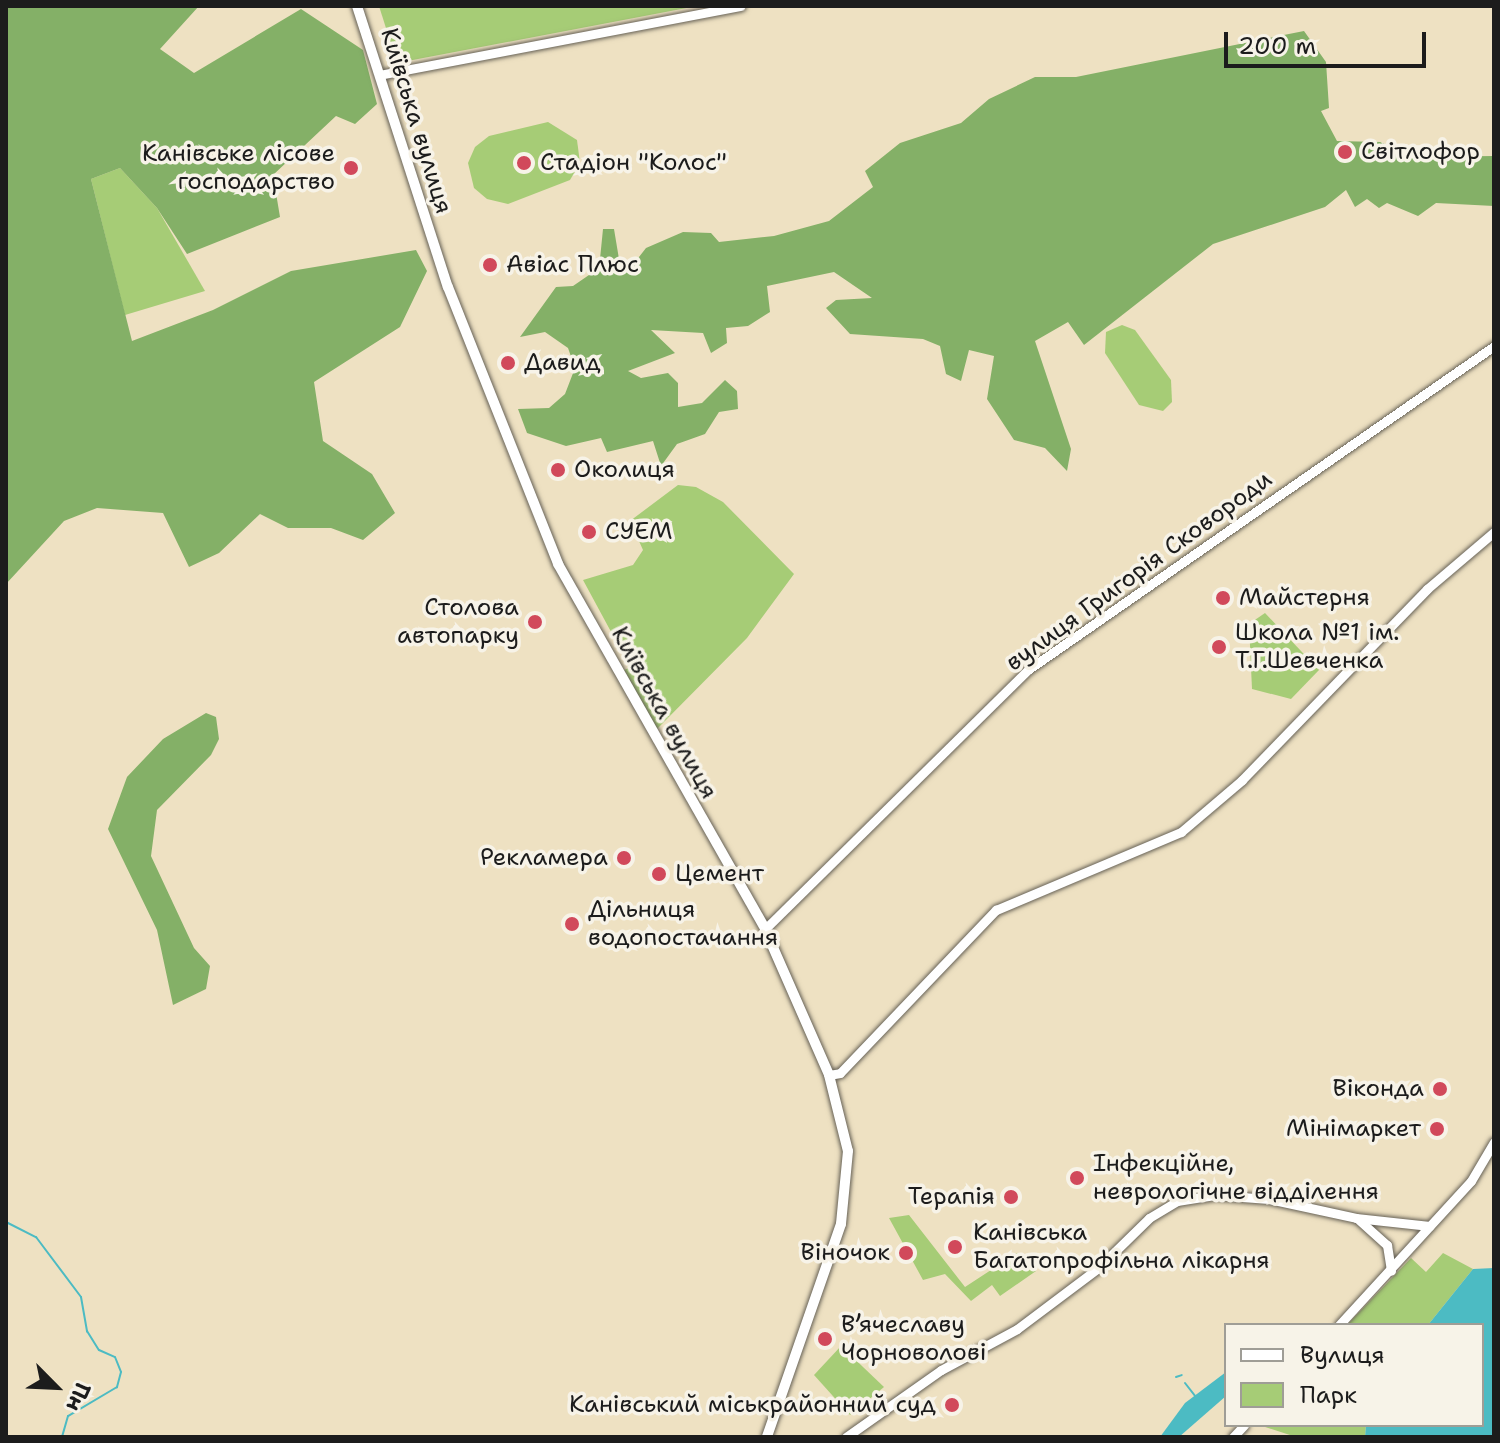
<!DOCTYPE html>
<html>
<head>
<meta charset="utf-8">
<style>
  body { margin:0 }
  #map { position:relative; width:1500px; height:1443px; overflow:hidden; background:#eee1c2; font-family:"Shantell Sans",sans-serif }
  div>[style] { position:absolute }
  .green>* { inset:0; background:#a6cc76 }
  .forest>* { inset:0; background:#84b067 }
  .water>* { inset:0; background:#4cbbc3 }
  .stream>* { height:2px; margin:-1px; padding:0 1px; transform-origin:1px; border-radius:1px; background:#4cbbc3 }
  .roads { filter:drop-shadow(0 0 2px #666156) drop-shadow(0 0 2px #666156) }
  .secondary>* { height:9px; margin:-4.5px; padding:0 4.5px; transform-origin:4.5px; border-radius:4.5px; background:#fff }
  .primary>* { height:10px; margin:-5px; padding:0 5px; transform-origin:5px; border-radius:5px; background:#fff }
  .dots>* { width:22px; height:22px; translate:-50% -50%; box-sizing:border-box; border:4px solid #f7f3e8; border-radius:50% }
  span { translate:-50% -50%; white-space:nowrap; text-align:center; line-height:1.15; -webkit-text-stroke:7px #f7f3e8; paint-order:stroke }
  .street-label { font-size:24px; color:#1c1c1c }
  .poi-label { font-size:24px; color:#1c1c1c }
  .left { translate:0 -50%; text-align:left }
  .right { translate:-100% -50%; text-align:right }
  .frame { position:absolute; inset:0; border:8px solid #1c1c1c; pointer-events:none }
  .legend { position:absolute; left:1224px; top:1323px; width:260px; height:104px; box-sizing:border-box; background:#f7f3e8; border:2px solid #9f9d96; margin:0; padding:10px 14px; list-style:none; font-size:24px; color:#1c1c1c }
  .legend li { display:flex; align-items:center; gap:16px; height:40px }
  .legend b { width:40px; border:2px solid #9f9d96 }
  .north { position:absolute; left:16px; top:1347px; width:80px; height:80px; -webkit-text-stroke:6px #f7f3e8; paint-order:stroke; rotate:114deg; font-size:22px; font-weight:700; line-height:32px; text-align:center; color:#1c1c1c }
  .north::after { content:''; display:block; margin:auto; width:28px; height:36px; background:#1c1c1c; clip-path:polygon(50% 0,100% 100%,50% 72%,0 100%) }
  .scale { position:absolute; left:1224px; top:32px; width:202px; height:36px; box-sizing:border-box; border:4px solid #1c1c1c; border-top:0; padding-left:10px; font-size:24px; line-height:28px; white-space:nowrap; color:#1c1c1c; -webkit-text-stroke:6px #f7f3e8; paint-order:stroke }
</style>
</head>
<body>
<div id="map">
  <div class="green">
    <div style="clip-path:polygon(379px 6px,697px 6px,397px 63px)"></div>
    <div style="clip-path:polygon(548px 122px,577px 140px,580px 163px,570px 180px,508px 204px,487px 199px,474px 188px,468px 163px,475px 147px,489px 136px)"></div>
    <div style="clip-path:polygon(120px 168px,157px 208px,205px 291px,125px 315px,91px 179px)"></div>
    <div style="clip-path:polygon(1122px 325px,1135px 330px,1171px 380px,1172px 402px,1163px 411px,1139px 405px,1105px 353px,1106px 332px)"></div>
    <div style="clip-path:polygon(678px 485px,696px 487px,723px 502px,794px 574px,747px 638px,657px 729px,624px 670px,629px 668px,619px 646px,622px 639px,616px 641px,583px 580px,633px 565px,643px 550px,630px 521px)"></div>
    <div style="clip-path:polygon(1265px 613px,1319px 670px,1291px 699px,1252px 689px,1249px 624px)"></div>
    <div style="clip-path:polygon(909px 1215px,965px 1287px,1017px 1253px,1036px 1271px,1000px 1296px,992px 1285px,971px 1301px,945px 1274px,923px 1280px,889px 1218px)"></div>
    <div style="clip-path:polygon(1443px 1253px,1473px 1269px,1428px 1325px,1347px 1325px,1411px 1258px,1426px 1272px)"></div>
    <div style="clip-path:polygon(841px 1346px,884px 1387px,850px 1415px,814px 1375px)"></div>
    <div style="clip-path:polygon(1259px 1425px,1366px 1425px,1365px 1437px,1296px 1437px)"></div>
  </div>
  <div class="forest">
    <div style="clip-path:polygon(6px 6px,199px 6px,160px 49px,194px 73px,301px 9px,363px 50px,377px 104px,355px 124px,336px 116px,273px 175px,280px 217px,187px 254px,157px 208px,120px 168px,91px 179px,132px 341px,213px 310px,291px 271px,416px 250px,427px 271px,400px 327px,314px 382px,323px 441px,372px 474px,395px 513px,363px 540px,331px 528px,288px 528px,260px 514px,219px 553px,189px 567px,163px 513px,97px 508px,64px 521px,6px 584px)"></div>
    <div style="clip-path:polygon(1304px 31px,1326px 62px,1329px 108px,1321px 111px,1337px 141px,1380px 142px,1416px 157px,1494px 156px,1494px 206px,1436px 203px,1418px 216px,1387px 203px,1379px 208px,1367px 199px,1355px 207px,1346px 190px,1325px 207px,1213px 244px,1084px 345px,1068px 322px,1035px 341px,1071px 449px,1067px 471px,1045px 448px,1014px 440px,987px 399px,994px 356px,969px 350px,961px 381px,946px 374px,940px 346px,923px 339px,850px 334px,826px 308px,836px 300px,872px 298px,834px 272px,767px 286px,770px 312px,748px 326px,726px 328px,727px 343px,711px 353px,703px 333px,651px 330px,675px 353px,628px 371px,641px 378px,668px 373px,678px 383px,678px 407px,702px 403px,725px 380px,737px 391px,738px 409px,719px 412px,705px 434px,677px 444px,661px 466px,653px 441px,607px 452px,601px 438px,566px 446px,527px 433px,518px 409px,549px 408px,565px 394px,575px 368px,568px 348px,545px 332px,520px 337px,556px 287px,573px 286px,589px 275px,600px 259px,603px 229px,614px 229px,620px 265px,632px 266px,646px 248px,683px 232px,711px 233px,719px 242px,774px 236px,829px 221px,873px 187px,865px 171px,900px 143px,961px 123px,989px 99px,1035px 77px,1076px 77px)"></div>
    <div style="clip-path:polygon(206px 713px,216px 717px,219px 739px,211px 755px,157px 810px,151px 856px,194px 948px,210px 966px,206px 989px,173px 1005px,157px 930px,108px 829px,127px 777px,163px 739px)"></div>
  </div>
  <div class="water">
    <div style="clip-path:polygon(1494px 1268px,1494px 1437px,1365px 1437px,1366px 1425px,1482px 1425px,1482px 1325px,1428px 1325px,1473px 1269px)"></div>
    <div style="clip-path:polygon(1226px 1372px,1226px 1396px,1179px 1437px,1160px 1437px,1185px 1403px)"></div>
  </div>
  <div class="stream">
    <div style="left:6px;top:1222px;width:34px;rotate:27deg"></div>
    <div style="left:36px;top:1237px;width:75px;rotate:53.1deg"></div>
    <div style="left:81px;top:1297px;width:35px;rotate:80deg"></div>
    <div style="left:87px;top:1331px;width:22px;rotate:58deg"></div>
    <div style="left:99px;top:1350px;width:17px;rotate:24deg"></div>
    <div style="left:115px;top:1357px;width:16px;rotate:68deg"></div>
    <div style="left:121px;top:1372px;width:16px;rotate:105deg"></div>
    <div style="left:117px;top:1387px;width:57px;rotate:149.4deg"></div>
    <div style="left:68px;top:1416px;width:22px;rotate:106deg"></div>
    <div style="left:1176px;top:1377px;width:6px;rotate:-18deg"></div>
    <div style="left:1185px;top:1383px;width:16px;rotate:52deg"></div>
    <div style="left:1289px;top:1436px;width:7px;rotate:8deg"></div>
  </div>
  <div class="roads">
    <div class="secondary">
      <div style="left:384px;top:74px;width:363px;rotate:-10.8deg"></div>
      <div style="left:765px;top:929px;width:371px;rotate:-44.6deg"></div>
      <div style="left:1029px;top:669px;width:566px;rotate:-34.78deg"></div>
      <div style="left:829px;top:1075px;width:11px;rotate:-10deg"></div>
      <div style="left:840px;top:1073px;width:226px;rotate:-46.3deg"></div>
      <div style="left:996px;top:910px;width:201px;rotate:-22.9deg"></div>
      <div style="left:1181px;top:832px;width:80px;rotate:-40.4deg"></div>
      <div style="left:1242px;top:780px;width:266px;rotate:-45.9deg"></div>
      <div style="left:1427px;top:589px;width:88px;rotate:-40.4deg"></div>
      <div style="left:1359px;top:1220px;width:38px;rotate:42deg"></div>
      <div style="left:1387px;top:1245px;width:26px;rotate:81deg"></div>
      <div style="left:1339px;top:1325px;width:195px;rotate:-47.5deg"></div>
      <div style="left:1471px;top:1181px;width:45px;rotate:-59.5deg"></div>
      <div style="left:846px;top:1437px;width:116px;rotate:-35.2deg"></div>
      <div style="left:941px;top:1370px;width:86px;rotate:-28.3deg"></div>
      <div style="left:1017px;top:1329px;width:100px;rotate:-36.9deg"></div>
      <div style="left:1097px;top:1269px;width:73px;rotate:-44.4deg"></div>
      <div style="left:1149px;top:1218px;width:33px;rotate:-31deg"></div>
      <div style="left:1177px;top:1201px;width:38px;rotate:-9deg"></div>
      <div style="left:1215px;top:1195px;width:54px;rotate:4.2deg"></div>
      <div style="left:1269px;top:1199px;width:89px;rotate:12.3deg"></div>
      <div style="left:1356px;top:1218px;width:74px;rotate:6.2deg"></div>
      <div style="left:1233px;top:1437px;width:16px;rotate:-47deg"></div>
    </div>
    <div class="primary">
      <div style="left:357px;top:6px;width:295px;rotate:72.1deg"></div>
      <div style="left:448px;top:287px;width:298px;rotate:68.3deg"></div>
      <div style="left:558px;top:564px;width:420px;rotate:60.4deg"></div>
      <div style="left:765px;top:929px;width:159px;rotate:66.3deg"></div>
      <div style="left:829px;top:1075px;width:78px;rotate:76deg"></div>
      <div style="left:848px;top:1151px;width:73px;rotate:95.5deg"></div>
      <div style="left:841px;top:1224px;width:225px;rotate:109.2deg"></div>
    </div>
  </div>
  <div class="dots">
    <div style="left:1345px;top:152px;background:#d1495b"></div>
    <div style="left:524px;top:163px;background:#d1495b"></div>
    <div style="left:351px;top:168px;background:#d1495b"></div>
    <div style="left:490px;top:265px;background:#d1495b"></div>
    <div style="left:508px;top:363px;background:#d1495b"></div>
    <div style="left:558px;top:470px;background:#d1495b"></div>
    <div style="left:589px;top:532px;background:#d1495b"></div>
    <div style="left:1223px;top:598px;background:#d1495b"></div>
    <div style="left:535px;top:622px;background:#d1495b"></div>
    <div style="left:1219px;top:647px;background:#d1495b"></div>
    <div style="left:624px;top:858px;background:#d1495b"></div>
    <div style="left:659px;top:874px;background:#d1495b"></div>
    <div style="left:572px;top:924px;background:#d1495b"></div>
    <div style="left:1440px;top:1089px;background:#d1495b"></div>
    <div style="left:1437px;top:1129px;background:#d1495b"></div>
    <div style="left:1077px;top:1178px;background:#d1495b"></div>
    <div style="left:1011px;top:1197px;background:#d1495b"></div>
    <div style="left:955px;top:1247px;background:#d1495b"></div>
    <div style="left:906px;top:1253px;background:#d1495b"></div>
    <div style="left:825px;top:1339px;background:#d1495b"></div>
    <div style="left:952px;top:1405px;background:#d1495b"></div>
  </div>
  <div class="street-label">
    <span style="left:416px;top:121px;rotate:73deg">Київська вулиця</span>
    <span style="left:1139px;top:571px;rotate:-36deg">вулиця Григорія Сковороди</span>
    <span style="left:664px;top:713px;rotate:61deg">Київська вулиця</span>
  </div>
  <div class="poi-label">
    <span class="left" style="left:1361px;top:152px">Світлофор</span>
    <span class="right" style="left:335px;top:168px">Канівське лісове<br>господарство</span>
    <span class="left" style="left:540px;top:163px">Стадіон "Колос"</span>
    <span class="left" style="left:506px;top:265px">Авіас Плюс</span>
    <span class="left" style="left:524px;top:363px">Давид</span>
    <span class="left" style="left:574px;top:470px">Околиця</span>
    <span class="left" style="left:605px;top:532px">СУЕМ</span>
    <span class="left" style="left:1239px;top:598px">Майстерня</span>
    <span class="right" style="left:519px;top:622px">Столова<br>автопарку</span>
    <span class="left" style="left:1235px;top:647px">Школа №1 ім.<br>Т.Г.Шевченка</span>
    <span class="right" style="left:608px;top:858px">Рекламера</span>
    <span class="left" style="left:675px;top:874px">Цемент</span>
    <span class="left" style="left:588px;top:924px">Дільниця<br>водопостачання</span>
    <span class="right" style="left:1424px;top:1089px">Віконда</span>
    <span class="right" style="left:1421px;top:1129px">Мінімаркет</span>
    <span class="left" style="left:1093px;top:1178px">Інфекційне,<br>неврологічне відділення</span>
    <span class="right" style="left:995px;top:1197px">Терапія</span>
    <span class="left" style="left:973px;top:1247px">Канівська<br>Багатопрофільна лікарня</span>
    <span class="right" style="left:890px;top:1253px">Віночок</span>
    <span class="left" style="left:841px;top:1339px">В’ячеславу<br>Чорноволові</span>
    <span class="right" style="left:936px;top:1405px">Канівський міськрайонний суд</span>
  </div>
  <div class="frame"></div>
  <ul class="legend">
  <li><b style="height:10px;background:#fff"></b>Вулиця</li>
  <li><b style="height:22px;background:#a6cc76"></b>Парк</li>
  </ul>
  <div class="north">Пн</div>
  <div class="scale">200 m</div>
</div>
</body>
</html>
